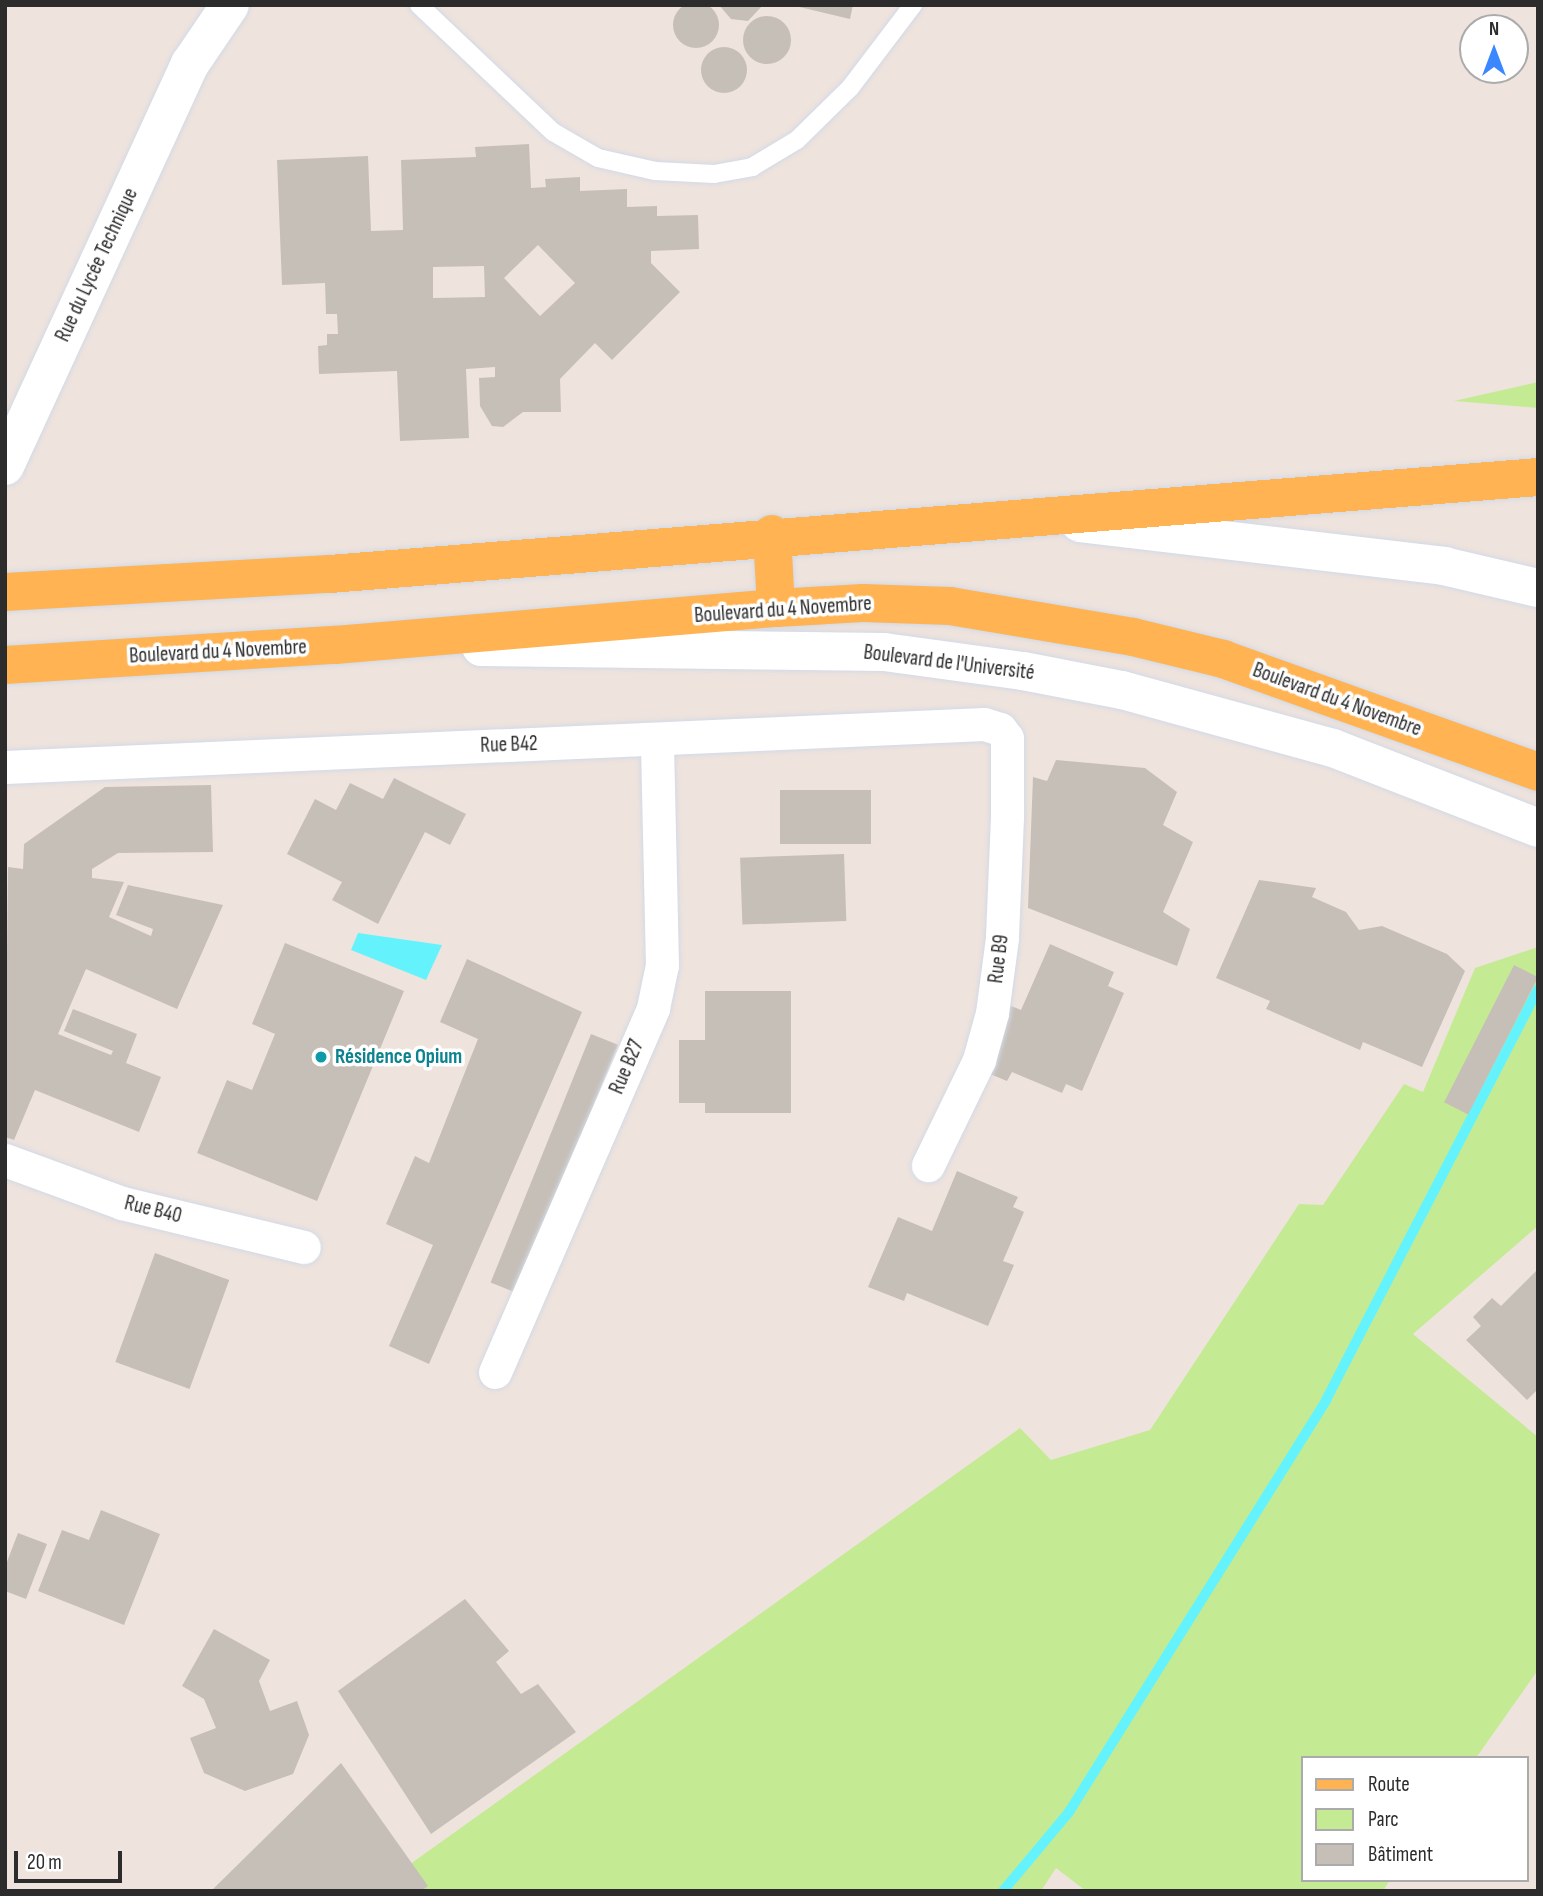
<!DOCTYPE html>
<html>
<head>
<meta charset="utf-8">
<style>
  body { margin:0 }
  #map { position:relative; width:1543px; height:1896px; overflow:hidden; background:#efe3dd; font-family:"Sofia Sans Condensed",sans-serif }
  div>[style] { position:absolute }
  .green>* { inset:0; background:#c4eb93 }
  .water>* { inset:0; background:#64f3fc }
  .stream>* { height:10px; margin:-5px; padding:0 5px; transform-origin:5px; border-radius:5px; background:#64f3fc }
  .building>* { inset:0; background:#c6bfb8; transform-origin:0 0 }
  .round { border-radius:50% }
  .roads { filter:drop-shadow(0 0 2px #d2dae6) drop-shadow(0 0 2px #d2dae6) }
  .service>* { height:18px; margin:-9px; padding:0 9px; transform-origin:9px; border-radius:9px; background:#fff }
  .minor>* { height:33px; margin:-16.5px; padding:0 16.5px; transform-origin:16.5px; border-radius:16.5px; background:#fff }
  .tertiary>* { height:38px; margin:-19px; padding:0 19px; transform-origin:19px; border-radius:19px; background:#fff }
  .secondary>* { height:38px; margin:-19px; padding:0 19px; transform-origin:19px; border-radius:19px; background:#fff }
  .primary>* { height:38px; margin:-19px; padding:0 19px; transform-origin:19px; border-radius:19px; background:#ffb352 }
  .dots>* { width:19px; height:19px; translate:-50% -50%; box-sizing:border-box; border:4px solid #fff; border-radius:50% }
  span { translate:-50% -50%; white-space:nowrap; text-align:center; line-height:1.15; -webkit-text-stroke:7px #fff; paint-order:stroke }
  .street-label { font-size:21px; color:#2c2c2c }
  .culture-label { font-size:21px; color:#0d838f; font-weight:700 }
  .left { translate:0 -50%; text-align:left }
  .frame { position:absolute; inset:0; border:7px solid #2c2c2c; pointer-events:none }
  .legend { position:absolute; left:1301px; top:1756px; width:228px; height:126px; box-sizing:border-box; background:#fff; border:2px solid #ababab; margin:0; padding:9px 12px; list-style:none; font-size:21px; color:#2c2c2c }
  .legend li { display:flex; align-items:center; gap:14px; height:35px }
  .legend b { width:35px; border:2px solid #ababab }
  .north { position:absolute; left:1459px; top:14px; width:70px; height:70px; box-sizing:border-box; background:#fff; border:2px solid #ababab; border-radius:50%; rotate:0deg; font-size:19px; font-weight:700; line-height:28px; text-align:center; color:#2c2c2c }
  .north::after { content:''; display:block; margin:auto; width:24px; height:32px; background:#3a87ff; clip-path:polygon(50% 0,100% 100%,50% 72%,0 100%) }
  .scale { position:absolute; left:14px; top:1851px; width:108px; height:32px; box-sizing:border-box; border:4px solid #2c2c2c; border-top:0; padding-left:9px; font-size:21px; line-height:24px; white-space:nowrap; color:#2c2c2c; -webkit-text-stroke:5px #fff; paint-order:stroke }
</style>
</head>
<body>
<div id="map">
  <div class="green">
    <div style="clip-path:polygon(1538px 382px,1538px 408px,1454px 401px)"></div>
    <div style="clip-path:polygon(1538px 947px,1538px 1226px,1413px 1334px,1538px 1437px,1538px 1670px,1476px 1758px,1303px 1758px,1303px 1880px,1390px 1880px,1383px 1891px,1086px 1891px,1056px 1868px,1041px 1891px,409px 1891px,399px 1872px,1020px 1428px,1051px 1460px,1150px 1430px,1299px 1204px,1323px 1205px,1404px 1084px,1423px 1092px,1475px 968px)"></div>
  </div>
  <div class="water">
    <div style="clip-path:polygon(358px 933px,442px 945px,426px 980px,351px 950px)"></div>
  </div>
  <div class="stream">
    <div style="left:1003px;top:1891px;width:103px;rotate:-50.1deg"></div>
    <div style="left:1069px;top:1812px;width:486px;rotate:-58deg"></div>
    <div style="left:1326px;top:1400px;width:462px;rotate:-62.7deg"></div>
  </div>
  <div class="building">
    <div class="round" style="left:673px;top:2px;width:46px;height:46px"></div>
    <div style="clip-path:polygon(719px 5px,763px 5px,748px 21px,731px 19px)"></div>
    <div style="clip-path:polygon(791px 5px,853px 5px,850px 19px)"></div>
    <div class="round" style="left:743px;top:16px;width:48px;height:48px"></div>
    <div class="round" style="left:701px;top:47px;width:46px;height:46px"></div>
    <div style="clip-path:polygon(evenodd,529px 144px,531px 188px,546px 187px,545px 179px,580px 177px,580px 191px,627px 189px,627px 207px,657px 206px,657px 216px,698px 215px,699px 249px,651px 251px,651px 263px,680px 292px,612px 360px,595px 343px,560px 379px,561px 412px,523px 412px,503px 427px,492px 426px,480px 406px,479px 378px,495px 377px,495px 367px,466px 369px,469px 438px,400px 441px,397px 371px,319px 374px,318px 346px,327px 345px,327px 334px,338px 334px,337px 314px,326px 314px,325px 283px,282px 285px,277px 160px,368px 156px,371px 231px,403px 230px,401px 160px,476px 157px,475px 147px,529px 144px,538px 245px,575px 283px,540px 316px,504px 278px,538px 245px,529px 144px,484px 266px,485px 297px,433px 298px,433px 267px,484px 266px)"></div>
    <div style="clip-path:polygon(1056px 760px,1145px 768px,1177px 792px,1163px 825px,1193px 842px,1163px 912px,1190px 929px,1177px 966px,1028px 908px,1033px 777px,1047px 781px)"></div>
    <div style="clip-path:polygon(394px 778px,466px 814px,450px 845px,425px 832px,378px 924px,332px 900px,342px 882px,287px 854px,315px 799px,336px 810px,350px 783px,383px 799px)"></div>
    <div style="clip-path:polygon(211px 785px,213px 852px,118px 853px,92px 869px,92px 878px,124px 882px,109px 917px,151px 936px,153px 929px,116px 915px,128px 885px,223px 905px,177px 1009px,86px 969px,58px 1034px,111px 1055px,113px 1051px,64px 1031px,73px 1009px,137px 1034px,126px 1063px,161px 1077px,139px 1132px,35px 1090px,14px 1140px,5px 1137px,8px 867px,23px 869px,24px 844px,105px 787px)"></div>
    <div style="left:780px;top:790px;width:91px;height:54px"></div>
    <div style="left:844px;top:854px;width:67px;height:104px;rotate:88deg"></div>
    <div style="clip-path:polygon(1259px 880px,1316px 888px,1312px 897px,1346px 912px,1359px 930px,1382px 926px,1447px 954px,1465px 971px,1422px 1067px,1363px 1042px,1360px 1050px,1266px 1009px,1270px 1001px,1216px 978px)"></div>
    <div style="clip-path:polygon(285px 943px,404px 991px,317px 1201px,197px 1153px,227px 1080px,252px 1090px,275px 1034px,252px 1024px)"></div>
    <div style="clip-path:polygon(1050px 944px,1114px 972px,1108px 986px,1124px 993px,1082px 1091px,1066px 1084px,1062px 1093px,1012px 1072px,1007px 1081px,983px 1071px,1011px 1006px,1021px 1010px)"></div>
    <div style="clip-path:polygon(467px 959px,582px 1012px,429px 1364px,389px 1346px,433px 1245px,386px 1224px,415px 1156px,429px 1163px,478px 1039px,440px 1022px)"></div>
    <div style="left:1514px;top:965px;width:27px;height:154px;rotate:27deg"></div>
    <div style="clip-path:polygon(705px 991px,791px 991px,791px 1113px,705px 1113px,705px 1103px,679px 1103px,679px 1040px,705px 1040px)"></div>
    <div style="left:591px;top:1034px;width:29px;height:268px;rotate:22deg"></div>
    <div style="clip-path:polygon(957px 1171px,1018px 1197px,1013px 1207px,1024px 1212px,1003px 1261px,1014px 1265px,988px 1326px,907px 1293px,904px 1301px,868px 1287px,898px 1217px,932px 1231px)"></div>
    <div style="left:155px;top:1253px;width:79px;height:116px;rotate:20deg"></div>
    <div style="clip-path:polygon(1538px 1269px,1538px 1389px,1527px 1400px,1466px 1340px,1481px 1326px,1473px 1317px,1492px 1298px,1501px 1306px)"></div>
    <div style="clip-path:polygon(101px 1510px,160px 1534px,124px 1625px,38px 1591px,62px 1530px,89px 1540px)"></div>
    <div style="clip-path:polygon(18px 1533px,47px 1544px,26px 1599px,5px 1591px,5px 1567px)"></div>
    <div style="clip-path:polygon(465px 1599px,509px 1651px,496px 1662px,521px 1694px,538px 1684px,576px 1732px,431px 1834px,338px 1691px)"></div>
    <div style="clip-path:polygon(214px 1629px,270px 1660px,259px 1681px,270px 1711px,297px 1701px,309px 1735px,293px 1774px,245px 1791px,204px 1773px,190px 1738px,216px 1728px,204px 1699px,182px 1686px)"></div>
    <div style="clip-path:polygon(341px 1763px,428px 1886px,421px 1891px,211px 1891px)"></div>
  </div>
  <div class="roads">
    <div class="service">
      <div style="left:419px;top:5px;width:185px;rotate:43.5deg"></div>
      <div style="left:553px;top:132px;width:52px;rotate:30deg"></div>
      <div style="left:598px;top:158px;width:58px;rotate:12.8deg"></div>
      <div style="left:655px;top:171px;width:59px;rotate:2.9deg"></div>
      <div style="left:714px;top:174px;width:39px;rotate:-10deg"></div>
      <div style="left:752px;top:167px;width:52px;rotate:-31deg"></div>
      <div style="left:797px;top:140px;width:74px;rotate:-44.5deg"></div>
      <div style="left:850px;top:88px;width:104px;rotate:-52.8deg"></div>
    </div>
    <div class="minor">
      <div style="left:5px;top:767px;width:980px;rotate:-2.51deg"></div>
      <div style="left:984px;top:724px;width:17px;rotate:17deg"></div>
      <div style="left:1000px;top:729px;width:11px;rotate:52deg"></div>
      <div style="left:1007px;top:738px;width:79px;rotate:90deg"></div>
      <div style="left:1007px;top:817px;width:121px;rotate:92.4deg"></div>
      <div style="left:1002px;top:938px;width:76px;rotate:97.6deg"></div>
      <div style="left:992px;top:1013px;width:49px;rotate:105.5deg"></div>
      <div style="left:979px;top:1060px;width:117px;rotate:115.9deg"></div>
      <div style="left:5px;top:1160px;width:125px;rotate:20.2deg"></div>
      <div style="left:122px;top:1203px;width:187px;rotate:13.6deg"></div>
      <div style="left:495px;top:1372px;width:397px;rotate:-66.5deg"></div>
      <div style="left:653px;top:1008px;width:44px;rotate:-78.2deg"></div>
      <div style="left:662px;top:965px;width:225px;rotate:-91.3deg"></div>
    </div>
    <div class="tertiary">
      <div style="left:5px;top:466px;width:443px;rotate:-65.3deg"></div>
      <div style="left:190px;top:64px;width:71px;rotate:-55.9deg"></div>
    </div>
    <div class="secondary">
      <div style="left:1080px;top:523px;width:367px;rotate:6.7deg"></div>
      <div style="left:1444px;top:566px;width:97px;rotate:13.2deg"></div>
      <div style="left:481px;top:647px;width:403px;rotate:0.7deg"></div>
      <div style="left:884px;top:652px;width:140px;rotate:7.8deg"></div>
      <div style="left:1023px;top:671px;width:101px;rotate:10.9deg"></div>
      <div style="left:1122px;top:690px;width:219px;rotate:15.4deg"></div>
      <div style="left:1333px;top:748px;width:220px;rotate:21.3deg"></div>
    </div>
    <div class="primary">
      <div style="left:772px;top:534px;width:74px;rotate:86.9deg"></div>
      <div style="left:5px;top:592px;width:325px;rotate:-3.2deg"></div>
      <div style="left:330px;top:574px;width:1212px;rotate:-4.59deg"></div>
      <div style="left:5px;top:665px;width:331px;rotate:-3.5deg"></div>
      <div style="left:335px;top:645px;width:443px;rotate:-4.8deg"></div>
      <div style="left:776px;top:608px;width:87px;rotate:-3.3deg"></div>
      <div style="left:863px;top:603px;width:87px;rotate:2deg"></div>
      <div style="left:950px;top:606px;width:186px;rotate:9.6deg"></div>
      <div style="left:1133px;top:637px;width:93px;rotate:13.7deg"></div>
      <div style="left:1223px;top:659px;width:335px;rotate:19.7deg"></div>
    </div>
  </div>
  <div class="dots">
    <div style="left:321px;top:1057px;background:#0f9aa8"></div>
  </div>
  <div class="street-label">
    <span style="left:97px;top:265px;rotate:-65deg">Rue du Lycée Technique</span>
    <span style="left:783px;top:610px;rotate:-4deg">Boulevard du 4 Novembre</span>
    <span style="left:218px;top:652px;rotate:-3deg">Boulevard du 4 Novembre</span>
    <span style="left:949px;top:663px;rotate:7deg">Boulevard de l'Université</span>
    <span style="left:1337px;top:700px;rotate:20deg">Boulevard du 4 Novembre</span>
    <span style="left:509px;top:745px;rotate:-2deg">Rue B42</span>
    <span style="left:999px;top:959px;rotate:-83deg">Rue B9</span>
    <span style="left:627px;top:1067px;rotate:-67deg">Rue B27</span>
    <span style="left:153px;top:1210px;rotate:14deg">Rue B40</span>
  </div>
  <div class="culture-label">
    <span class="left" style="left:335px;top:1057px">Résidence Opium</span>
  </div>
  <div class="frame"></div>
  <ul class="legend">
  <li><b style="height:9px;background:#ffb352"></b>Route</li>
  <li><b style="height:19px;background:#c4eb93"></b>Parc</li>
  <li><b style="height:19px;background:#c6bfb8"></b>Bâtiment</li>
  </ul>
  <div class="north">N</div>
  <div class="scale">20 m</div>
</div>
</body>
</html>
